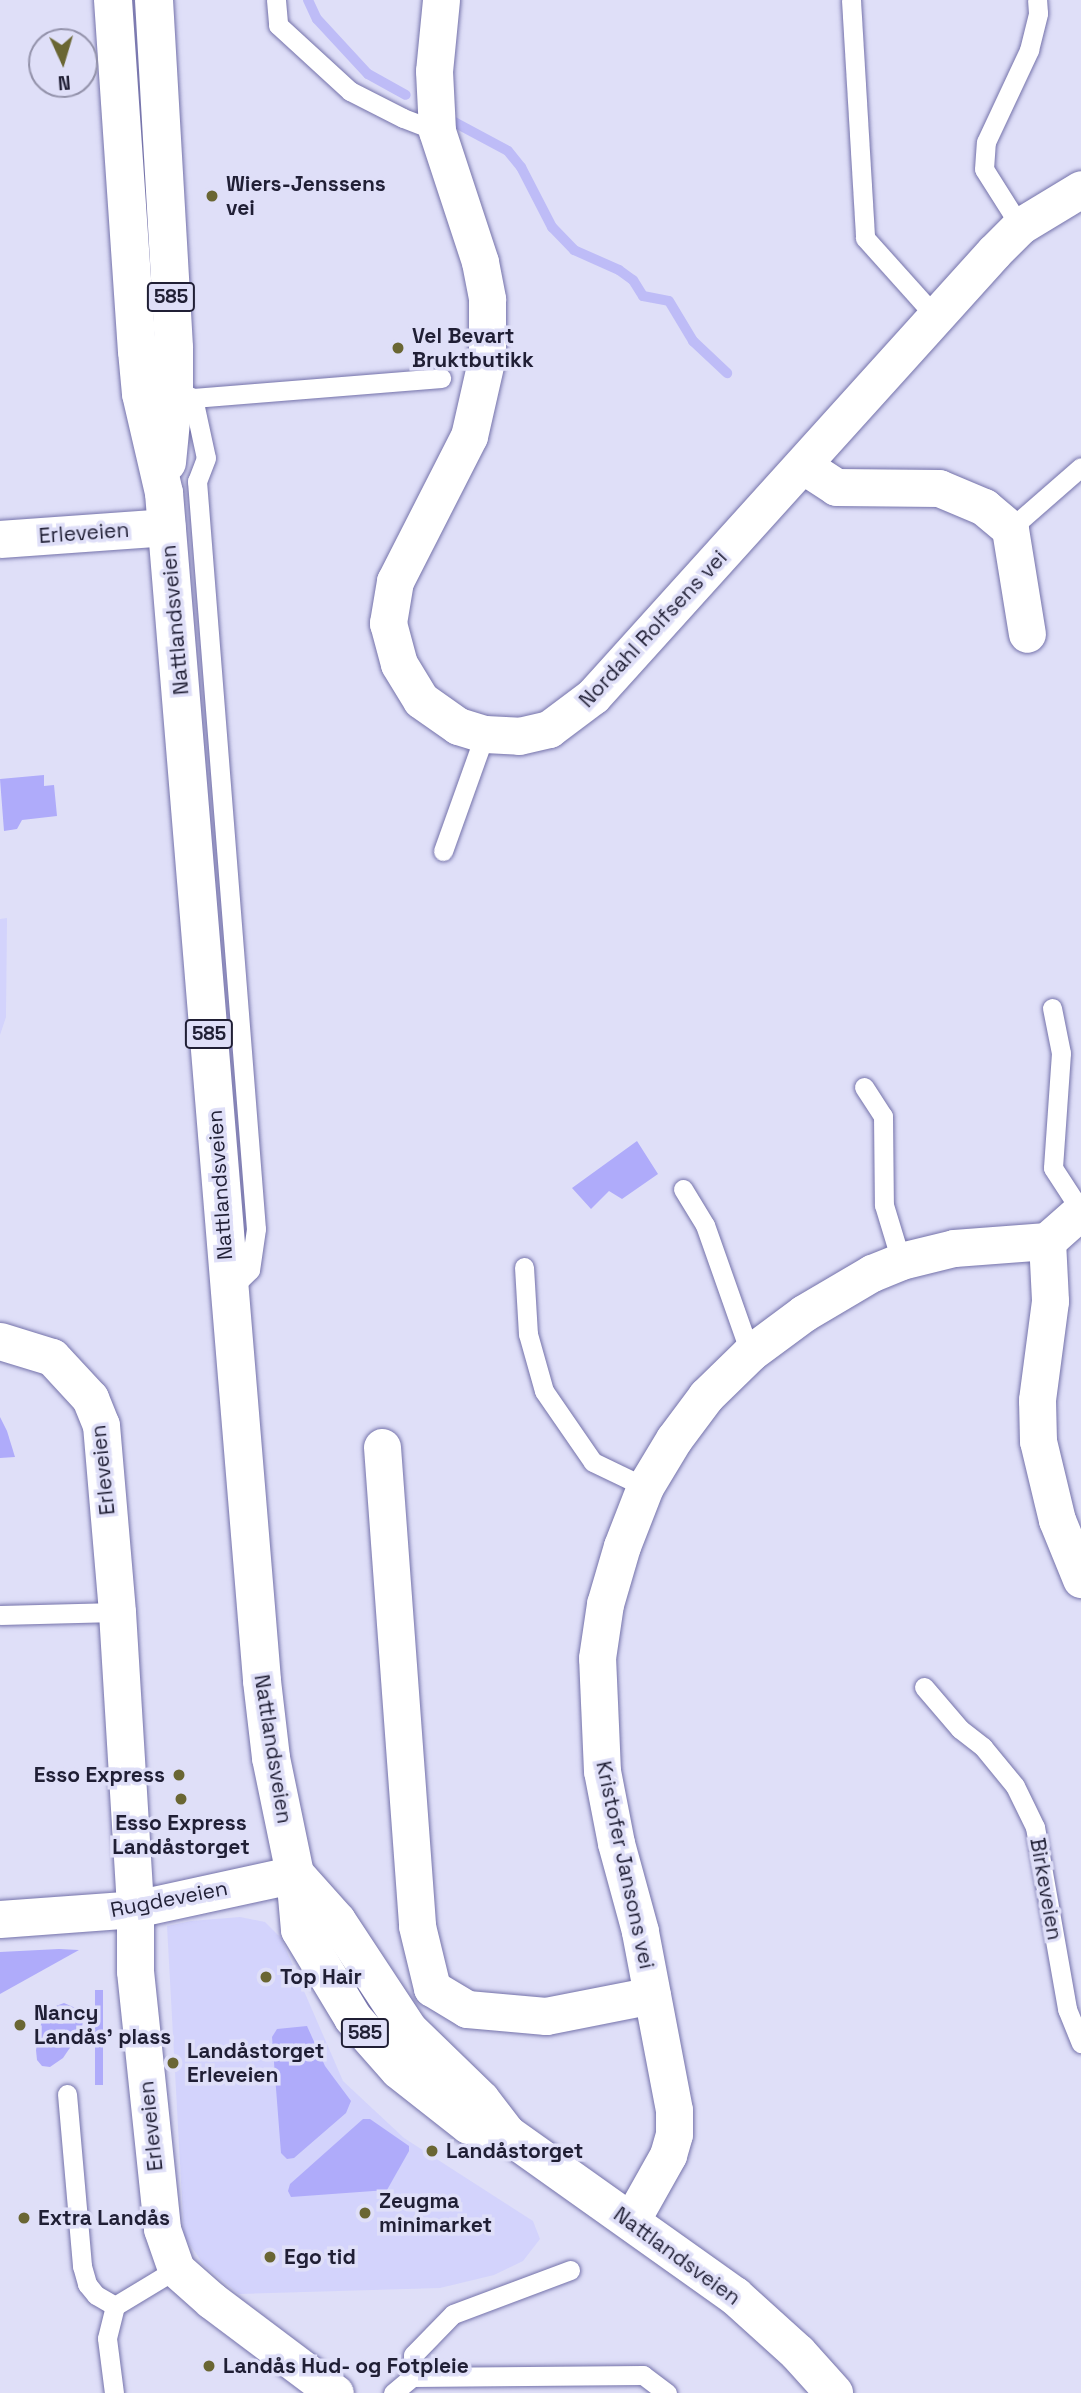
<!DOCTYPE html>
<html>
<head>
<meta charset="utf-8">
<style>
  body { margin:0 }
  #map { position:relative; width:1081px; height:2393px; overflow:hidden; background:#dfdff8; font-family:"Space Grotesk",sans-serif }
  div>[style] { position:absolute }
  .built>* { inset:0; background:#d3d3fc }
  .green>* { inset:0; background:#afabfa; transform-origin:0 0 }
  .stream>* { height:10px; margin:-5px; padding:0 5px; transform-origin:5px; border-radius:5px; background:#bebcf7 }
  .roads { filter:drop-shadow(0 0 2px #7472aa) drop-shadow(0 0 2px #7472aa) }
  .lane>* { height:19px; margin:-9.5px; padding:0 9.5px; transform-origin:9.5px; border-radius:9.5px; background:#fff }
  .street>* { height:37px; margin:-18.5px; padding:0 18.5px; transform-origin:18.5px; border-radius:18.5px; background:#fff }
  .primary>* { height:38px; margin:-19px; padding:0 19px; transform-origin:19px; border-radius:19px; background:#fff }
  .dots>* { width:19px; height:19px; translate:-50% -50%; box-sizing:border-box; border:4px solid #dfdff8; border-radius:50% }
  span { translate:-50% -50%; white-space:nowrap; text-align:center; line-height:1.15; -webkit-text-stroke:7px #dfdff8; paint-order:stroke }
  .shield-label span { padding:2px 5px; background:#dfdff8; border:2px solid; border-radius:5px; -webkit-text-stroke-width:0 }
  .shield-label { font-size:19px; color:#201f35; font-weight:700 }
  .poi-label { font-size:21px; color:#201f35; font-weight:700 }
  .left { translate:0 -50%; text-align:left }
  .right { translate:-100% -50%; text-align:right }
  .street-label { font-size:21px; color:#201f35 }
  .north { position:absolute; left:28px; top:28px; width:70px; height:70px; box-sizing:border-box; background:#dfdff8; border:2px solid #9392aa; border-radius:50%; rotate:176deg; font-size:19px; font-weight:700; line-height:28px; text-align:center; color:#201f35 }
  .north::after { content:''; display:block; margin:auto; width:24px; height:32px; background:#6a6633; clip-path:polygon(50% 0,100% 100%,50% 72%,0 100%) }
</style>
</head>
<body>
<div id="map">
  <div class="built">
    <div style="clip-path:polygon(7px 918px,6px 1017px,0 1035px,0 919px)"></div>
    <div style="clip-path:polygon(240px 1917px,265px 1922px,281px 1938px,343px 2081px,404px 2138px,533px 2221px,540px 2239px,523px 2261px,494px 2275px,440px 2288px,239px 2294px,204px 2265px,184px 2236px,167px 1926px,191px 1921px)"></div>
  </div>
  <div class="green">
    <div style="clip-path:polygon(44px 775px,44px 786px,54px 785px,57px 816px,22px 820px,17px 829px,4px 831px,0 779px)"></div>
    <div style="clip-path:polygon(637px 1141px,658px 1174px,622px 1199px,609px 1191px,591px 1209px,572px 1188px)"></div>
    <div style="clip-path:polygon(0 1417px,7px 1431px,15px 1457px,0 1458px)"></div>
    <div style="clip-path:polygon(59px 1949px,79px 1950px,0 1994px,0 1952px)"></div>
    <div style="left:95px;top:1990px;width:8px;height:95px"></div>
    <div style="clip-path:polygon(64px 2003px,80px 2010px,83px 2016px,82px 2030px,63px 2058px,50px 2067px,42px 2066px,37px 2060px,36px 2050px,42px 2019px,48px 2009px)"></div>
    <div style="clip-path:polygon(307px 2026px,325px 2066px,351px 2101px,346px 2113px,294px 2158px,287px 2159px,281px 2153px,272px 2037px,277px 2029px)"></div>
    <div style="clip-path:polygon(363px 2119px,370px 2119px,409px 2146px,409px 2151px,387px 2190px,291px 2197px,288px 2191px,290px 2184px)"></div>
  </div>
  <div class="stream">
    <div style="left:308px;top:0;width:21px;rotate:65deg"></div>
    <div style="left:317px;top:19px;width:75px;rotate:47.2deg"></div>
    <div style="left:368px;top:74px;width:43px;rotate:28.9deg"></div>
    <div style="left:454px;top:122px;width:61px;rotate:28.2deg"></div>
    <div style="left:508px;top:151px;width:21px;rotate:51deg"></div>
    <div style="left:521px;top:167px;width:68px;rotate:62.7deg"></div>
    <div style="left:552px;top:227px;width:32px;rotate:46deg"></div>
    <div style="left:574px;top:250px;width:49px;rotate:24deg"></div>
    <div style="left:619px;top:270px;width:17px;rotate:36deg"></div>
    <div style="left:633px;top:280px;width:19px;rotate:58deg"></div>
    <div style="left:643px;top:296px;width:26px;rotate:11deg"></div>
    <div style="left:669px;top:301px;width:47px;rotate:59deg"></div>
    <div style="left:693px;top:341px;width:47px;rotate:43.3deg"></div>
  </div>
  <div class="roads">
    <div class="lane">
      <div style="left:276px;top:0;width:25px;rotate:85deg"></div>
      <div style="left:278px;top:25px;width:98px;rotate:42.5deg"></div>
      <div style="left:350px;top:91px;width:59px;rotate:27deg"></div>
      <div style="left:403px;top:118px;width:36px;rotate:21deg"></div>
      <div style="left:851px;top:0;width:238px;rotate:86.6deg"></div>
      <div style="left:865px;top:238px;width:106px;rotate:48.1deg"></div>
      <div style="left:1020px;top:226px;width:67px;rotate:-122.3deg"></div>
      <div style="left:984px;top:169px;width:27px;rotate:-86deg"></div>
      <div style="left:986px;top:142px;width:102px;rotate:-64.9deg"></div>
      <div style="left:1029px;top:50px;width:38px;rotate:-76deg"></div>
      <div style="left:1038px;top:13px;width:13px;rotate:-94deg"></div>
      <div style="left:182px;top:393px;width:12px;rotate:24deg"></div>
      <div style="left:193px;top:398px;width:249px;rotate:-4.6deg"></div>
      <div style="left:193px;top:398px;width:61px;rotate:77.8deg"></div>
      <div style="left:206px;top:458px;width:25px;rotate:111deg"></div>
      <div style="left:197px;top:481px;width:750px;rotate:85.49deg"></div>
      <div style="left:256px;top:1229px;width:41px;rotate:98.3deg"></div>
      <div style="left:250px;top:1270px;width:29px;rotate:136deg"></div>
      <div style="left:1010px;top:529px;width:94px;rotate:-41.1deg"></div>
      <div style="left:443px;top:851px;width:124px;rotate:-70.3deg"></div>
      <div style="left:1052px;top:1008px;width:46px;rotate:78.7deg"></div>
      <div style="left:1061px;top:1053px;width:115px;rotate:94deg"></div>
      <div style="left:1053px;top:1168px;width:51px;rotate:56.9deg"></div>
      <div style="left:864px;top:1087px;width:35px;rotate:57deg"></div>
      <div style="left:883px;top:1116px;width:89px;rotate:89.4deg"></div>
      <div style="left:884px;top:1205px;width:59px;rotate:73.1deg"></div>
      <div style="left:683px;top:1189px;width:42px;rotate:58.6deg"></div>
      <div style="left:705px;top:1225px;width:136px;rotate:70.6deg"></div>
      <div style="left:524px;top:1267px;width:67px;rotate:86.6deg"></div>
      <div style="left:528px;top:1334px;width:59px;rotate:74.3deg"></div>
      <div style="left:544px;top:1391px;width:86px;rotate:55.4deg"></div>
      <div style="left:593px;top:1462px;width:58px;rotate:25.7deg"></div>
      <div style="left:0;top:1615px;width:117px;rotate:-1.5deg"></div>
      <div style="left:924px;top:1687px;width:55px;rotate:49.4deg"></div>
      <div style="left:960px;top:1729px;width:29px;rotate:38deg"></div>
      <div style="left:983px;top:1747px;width:50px;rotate:50.6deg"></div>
      <div style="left:1015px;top:1786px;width:46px;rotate:64deg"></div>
      <div style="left:1035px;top:1827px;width:185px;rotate:80deg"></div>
      <div style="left:1067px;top:2009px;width:37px;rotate:68deg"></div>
      <div style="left:67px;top:2094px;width:173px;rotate:85deg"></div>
      <div style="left:82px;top:2266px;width:19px;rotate:74deg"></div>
      <div style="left:87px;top:2284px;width:14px;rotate:51deg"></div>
      <div style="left:96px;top:2295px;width:22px;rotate:30deg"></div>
      <div style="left:412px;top:2377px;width:22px;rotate:-87deg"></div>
      <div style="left:413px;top:2355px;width:57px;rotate:-45.7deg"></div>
      <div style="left:453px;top:2314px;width:125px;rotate:-20.6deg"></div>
      <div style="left:114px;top:2393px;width:55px;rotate:-97.3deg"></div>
      <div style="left:107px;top:2338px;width:33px;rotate:-76deg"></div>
      <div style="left:115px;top:2306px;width:71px;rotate:-31.2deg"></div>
      <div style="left:393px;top:2393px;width:25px;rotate:-40deg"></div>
      <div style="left:412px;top:2377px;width:231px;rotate:-0.5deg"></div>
      <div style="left:643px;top:2375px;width:30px;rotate:37deg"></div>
    </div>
    <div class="street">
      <div style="left:441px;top:0;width:71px;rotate:95.6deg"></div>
      <div style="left:434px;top:71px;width:60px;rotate:87.1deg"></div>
      <div style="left:437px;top:131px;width:138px;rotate:71.8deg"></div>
      <div style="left:480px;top:262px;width:38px;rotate:79deg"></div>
      <div style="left:487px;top:299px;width:58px;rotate:90deg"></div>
      <div style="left:487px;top:357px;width:81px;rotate:102.8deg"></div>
      <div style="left:469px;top:436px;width:163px;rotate:117deg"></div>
      <div style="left:395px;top:581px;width:43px;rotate:99.5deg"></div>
      <div style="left:388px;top:623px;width:42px;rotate:75deg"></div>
      <div style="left:399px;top:664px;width:42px;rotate:58.6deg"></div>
      <div style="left:421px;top:700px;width:45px;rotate:35.1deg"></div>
      <div style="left:458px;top:726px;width:28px;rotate:17deg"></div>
      <div style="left:485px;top:734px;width:34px;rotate:3deg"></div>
      <div style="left:519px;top:736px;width:31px;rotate:-13deg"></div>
      <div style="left:549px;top:729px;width:55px;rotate:-36.9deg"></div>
      <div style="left:593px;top:696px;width:598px;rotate:-47.91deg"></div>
      <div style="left:994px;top:252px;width:37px;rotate:-45deg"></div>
      <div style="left:1020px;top:226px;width:71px;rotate:-31.2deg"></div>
      <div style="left:804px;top:466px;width:38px;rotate:33deg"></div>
      <div style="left:836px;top:487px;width:103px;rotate:0.6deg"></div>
      <div style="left:939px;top:488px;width:49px;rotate:22.9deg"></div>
      <div style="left:984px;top:507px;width:34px;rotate:40deg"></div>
      <div style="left:1010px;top:529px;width:106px;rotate:80.8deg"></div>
      <div style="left:0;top:539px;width:167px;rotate:-4.1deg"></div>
      <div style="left:1047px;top:1241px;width:60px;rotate:87.1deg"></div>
      <div style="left:1050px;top:1301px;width:100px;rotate:97.5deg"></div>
      <div style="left:1037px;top:1400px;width:41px;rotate:88.6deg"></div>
      <div style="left:1038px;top:1441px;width:81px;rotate:76.5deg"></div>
      <div style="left:1057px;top:1520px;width:64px;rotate:67.9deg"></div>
      <div style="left:0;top:1341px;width:54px;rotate:17.1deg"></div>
      <div style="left:52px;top:1357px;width:56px;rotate:47.2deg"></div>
      <div style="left:90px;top:1398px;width:29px;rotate:68deg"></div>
      <div style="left:101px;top:1425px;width:188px;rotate:85.1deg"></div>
      <div style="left:117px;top:1612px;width:298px;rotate:86.5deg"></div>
      <div style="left:135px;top:1909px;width:62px;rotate:90deg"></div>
      <div style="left:135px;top:1971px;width:259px;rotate:84deg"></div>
      <div style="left:162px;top:2229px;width:42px;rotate:70.7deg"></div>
      <div style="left:176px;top:2269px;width:47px;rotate:41.5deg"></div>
      <div style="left:211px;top:2300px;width:155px;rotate:36.9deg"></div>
      <div style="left:382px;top:1447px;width:480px;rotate:85.8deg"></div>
      <div style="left:417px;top:1926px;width:64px;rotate:76.4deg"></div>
      <div style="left:432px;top:1988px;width:41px;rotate:31deg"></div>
      <div style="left:467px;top:2009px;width:79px;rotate:5.1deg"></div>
      <div style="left:546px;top:2016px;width:108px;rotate:-11.2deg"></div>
      <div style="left:0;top:1919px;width:135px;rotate:-4.2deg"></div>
      <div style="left:135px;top:1909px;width:164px;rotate:-12.3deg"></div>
      <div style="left:631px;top:2221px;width:76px;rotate:-60.7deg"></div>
      <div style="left:668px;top:2155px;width:22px;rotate:-74deg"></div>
      <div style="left:674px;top:2134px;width:24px;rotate:-90deg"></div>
      <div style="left:674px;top:2110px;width:182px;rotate:-100.8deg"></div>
      <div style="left:640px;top:1931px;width:91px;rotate:-105.3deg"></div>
      <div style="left:616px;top:1843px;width:73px;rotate:-101deg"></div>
      <div style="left:602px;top:1771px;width:113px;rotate:-92.5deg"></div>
      <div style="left:597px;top:1658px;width:55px;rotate:-81.6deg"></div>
      <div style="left:605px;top:1604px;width:60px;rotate:-73.7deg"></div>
      <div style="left:622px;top:1546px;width:63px;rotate:-68.7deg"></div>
      <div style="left:645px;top:1487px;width:56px;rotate:-58.9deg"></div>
      <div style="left:674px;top:1439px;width:54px;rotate:-53.3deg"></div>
      <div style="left:706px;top:1396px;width:62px;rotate:-44.3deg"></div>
      <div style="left:750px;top:1353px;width:67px;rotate:-36.5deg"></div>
      <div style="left:804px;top:1313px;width:79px;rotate:-30.5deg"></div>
      <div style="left:872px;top:1273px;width:31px;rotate:-22deg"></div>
      <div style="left:901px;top:1261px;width:55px;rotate:-13.8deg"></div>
      <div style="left:954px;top:1248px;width:93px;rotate:-4.3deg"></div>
      <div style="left:1047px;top:1241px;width:45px;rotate:-41.4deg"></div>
    </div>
    <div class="primary">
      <div style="left:113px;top:0;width:352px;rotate:86.1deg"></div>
      <div style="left:137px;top:351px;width:43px;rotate:84.7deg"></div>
      <div style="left:141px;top:394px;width:102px;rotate:76.9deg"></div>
      <div style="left:164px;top:493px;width:1192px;rotate:85.28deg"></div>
      <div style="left:262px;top:1681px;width:78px;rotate:83.3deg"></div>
      <div style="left:271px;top:1758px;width:118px;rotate:78.3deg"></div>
      <div style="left:295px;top:1874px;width:56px;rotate:84.9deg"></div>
      <div style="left:300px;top:1930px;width:103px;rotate:58.9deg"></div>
      <div style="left:353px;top:2018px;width:69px;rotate:48.5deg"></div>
      <div style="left:399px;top:2070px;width:89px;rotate:38.2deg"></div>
      <div style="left:469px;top:2125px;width:39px;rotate:13deg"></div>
      <div style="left:154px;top:0;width:349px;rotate:86.7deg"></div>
      <div style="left:174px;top:348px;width:43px;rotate:90deg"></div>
      <div style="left:174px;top:391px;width:72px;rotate:95.6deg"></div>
      <div style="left:295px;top:1874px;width:63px;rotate:48.2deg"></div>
      <div style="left:337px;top:1921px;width:131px;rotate:56.6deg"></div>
      <div style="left:409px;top:2030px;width:100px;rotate:44.2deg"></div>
      <div style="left:481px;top:2100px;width:43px;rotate:52.6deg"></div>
      <div style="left:507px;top:2134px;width:280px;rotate:35.4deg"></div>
      <div style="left:735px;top:2296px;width:85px;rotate:42.1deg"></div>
      <div style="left:798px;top:2353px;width:54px;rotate:48deg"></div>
    </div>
  </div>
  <div class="dots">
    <div style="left:212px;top:196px;background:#6a6633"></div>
    <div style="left:398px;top:348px;background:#6a6633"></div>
    <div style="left:179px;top:1775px;background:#6a6633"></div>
    <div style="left:181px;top:1799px;background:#6a6633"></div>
    <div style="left:266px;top:1977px;background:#6a6633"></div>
    <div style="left:20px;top:2025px;background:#6a6633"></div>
    <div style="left:173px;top:2063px;background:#6a6633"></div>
    <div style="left:432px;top:2151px;background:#6a6633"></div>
    <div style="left:365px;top:2213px;background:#6a6633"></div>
    <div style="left:24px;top:2218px;background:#6a6633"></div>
    <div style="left:270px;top:2257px;background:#6a6633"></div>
    <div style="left:209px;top:2366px;background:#6a6633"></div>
  </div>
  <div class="shield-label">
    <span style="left:171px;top:297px">585</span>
    <span style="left:209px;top:1034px">585</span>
    <span style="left:365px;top:2033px">585</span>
  </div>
  <div class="poi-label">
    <span class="left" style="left:226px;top:196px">Wiers-Jenssens<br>vei</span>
    <span class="left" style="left:412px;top:348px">Vel Bevart<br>Bruktbutikk</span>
    <span class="right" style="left:165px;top:1775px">Esso Express</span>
    <span style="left:181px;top:1835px">Esso Express<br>Landåstorget</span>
    <span class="left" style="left:280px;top:1977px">Top Hair</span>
    <span class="left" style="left:34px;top:2025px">Nancy<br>Landås' plass</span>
    <span class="left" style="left:187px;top:2063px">Landåstorget<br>Erleveien</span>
    <span class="left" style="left:446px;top:2151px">Landåstorget</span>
    <span class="left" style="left:379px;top:2213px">Zeugma<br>minimarket</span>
    <span class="left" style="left:38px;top:2218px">Extra Landås</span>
    <span class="left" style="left:284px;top:2257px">Ego tid</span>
    <span class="left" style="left:223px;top:2366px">Landås Hud- og Fotpleie</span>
  </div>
  <div class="street-label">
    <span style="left:84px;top:533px;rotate:-4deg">Erleveien</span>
    <span style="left:175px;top:620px;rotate:-95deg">Nattlandsveien</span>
    <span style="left:653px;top:629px;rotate:-47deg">Nordahl Rolfsens vei</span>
    <span style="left:220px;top:1185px;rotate:-94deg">Nattlandsveien</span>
    <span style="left:103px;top:1470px;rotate:-96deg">Erleveien</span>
    <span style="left:273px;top:1749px;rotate:81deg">Nattlandsveien</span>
    <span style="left:625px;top:1865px;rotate:78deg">Kristofer Jansons vei</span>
    <span style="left:1046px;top:1889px;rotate:80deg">Birkeveien</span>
    <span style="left:169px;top:1899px;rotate:-11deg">Rugdeveien</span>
    <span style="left:151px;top:2126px;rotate:-96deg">Erleveien</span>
    <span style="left:677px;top:2256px;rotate:36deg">Nattlandsveien</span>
  </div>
  <div class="north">N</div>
</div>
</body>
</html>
